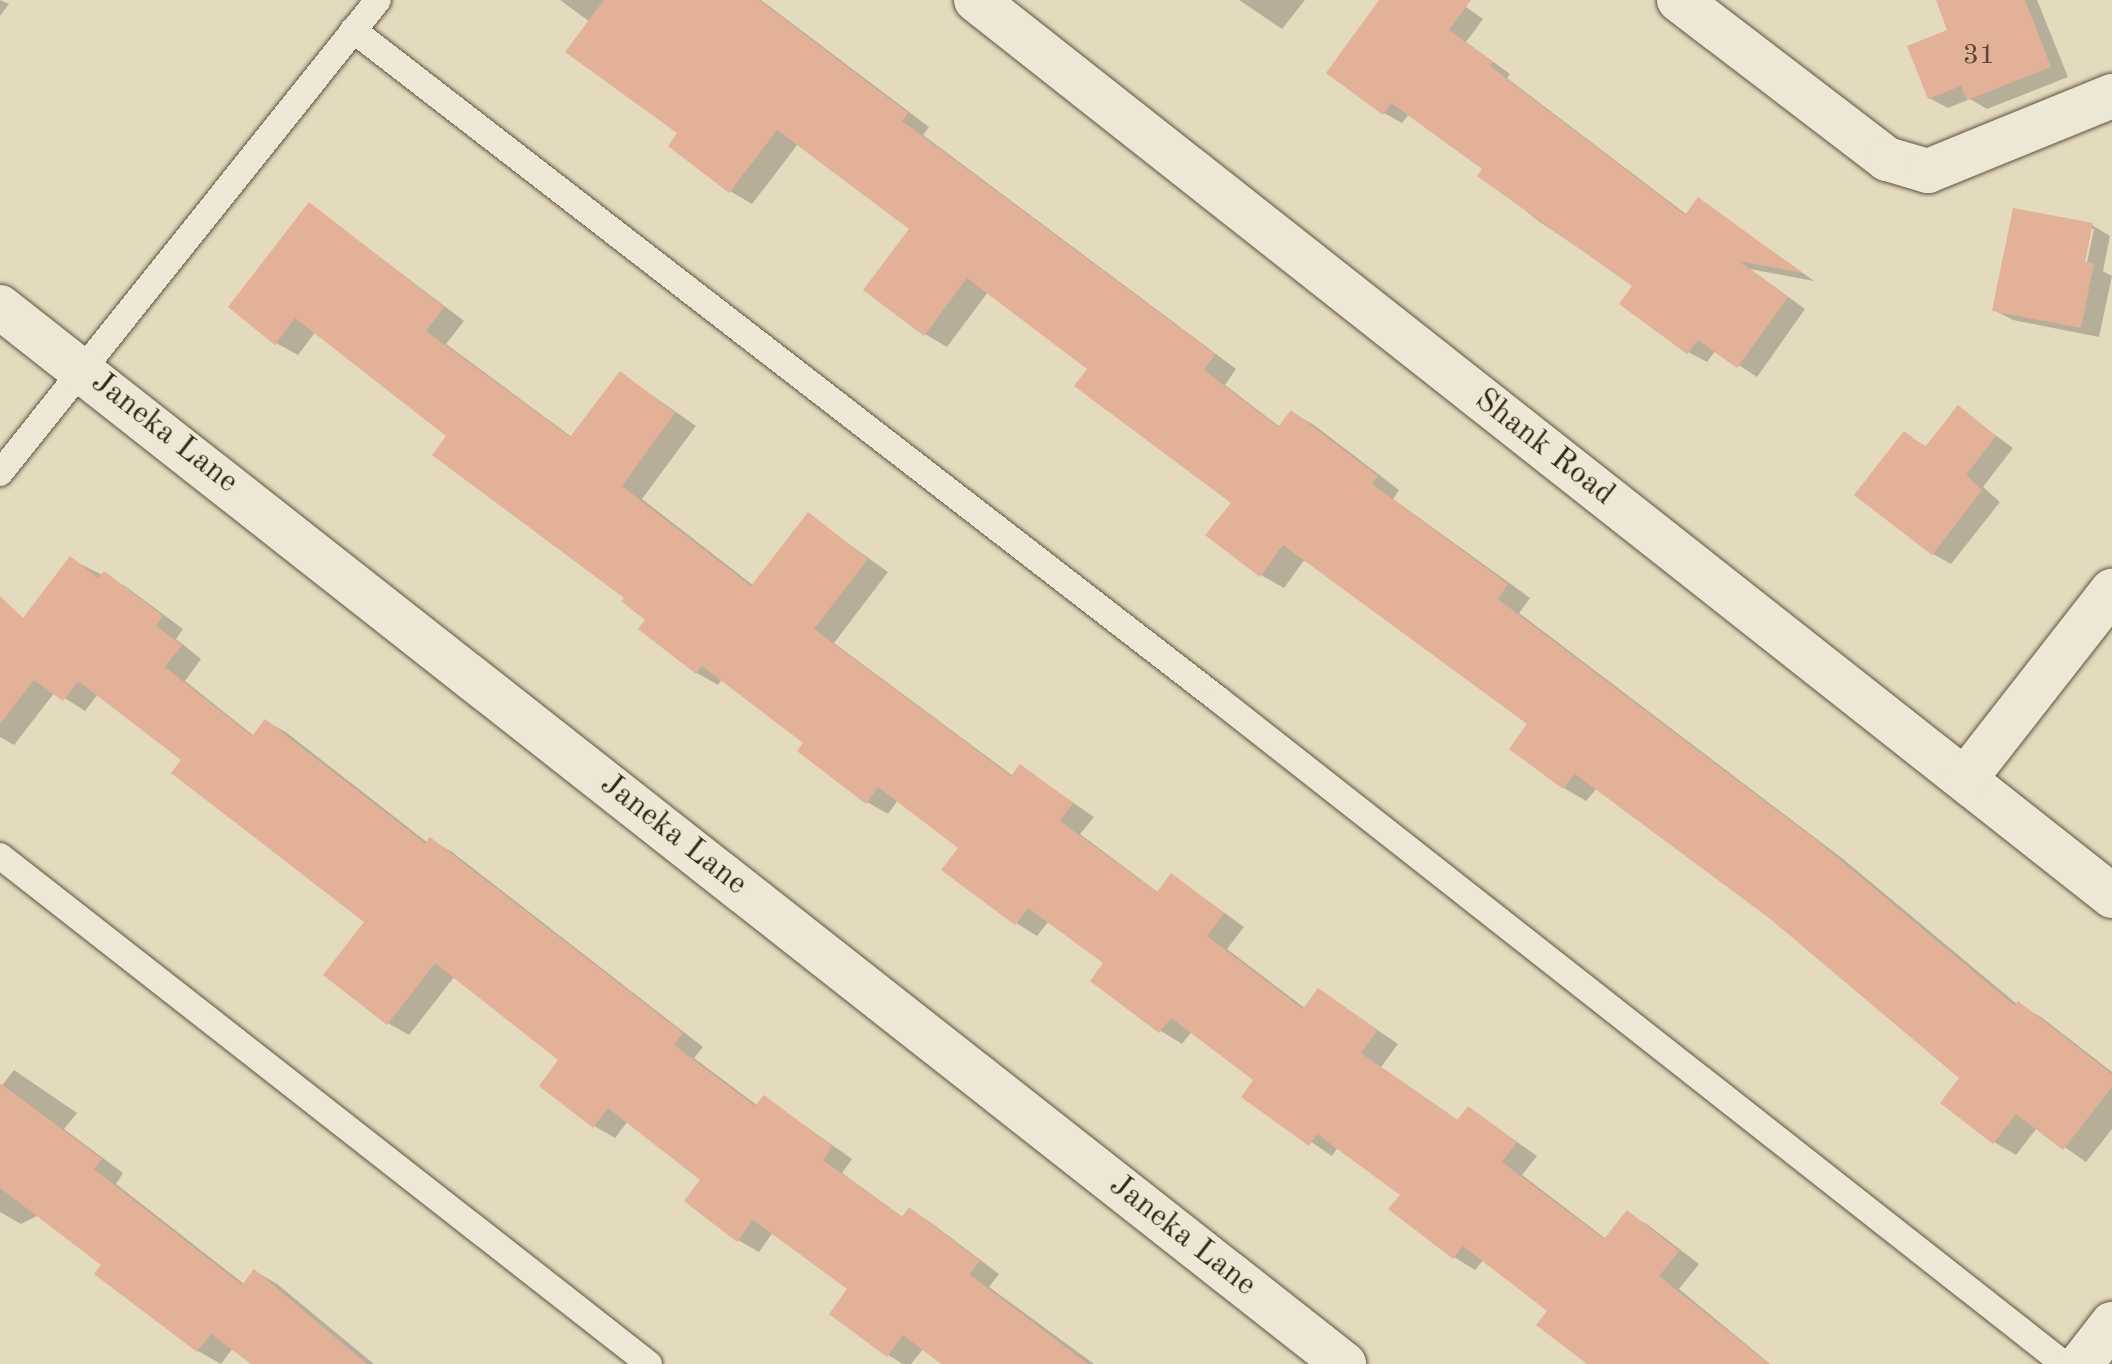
<!DOCTYPE html>
<html>
<head>
<meta charset="utf-8">
<style>
  body { margin:0 }
  #map { position:relative; width:2112px; height:1364px; overflow:hidden; background:#e4dabe; font-family:"Old Standard TT",serif }
  div>[style] { position:absolute }
  .shadow>* { inset:0; background:#0003 }
  .building>* { inset:0; background:#e2b198 }
  .roads { filter:drop-shadow(0 0 2px #5e5240) drop-shadow(0 0 2px #5e5240) }
  .service>* { height:26px; margin:-13px; padding:0 13px; transform-origin:13px; border-radius:13px; background:#ede7d5 }
  .minor>* { height:44px; margin:-22px; padding:0 22px; transform-origin:22px; border-radius:22px; background:#ede7d5 }
  span { translate:-50% -50%; white-space:nowrap; text-align:center; line-height:1.15; -webkit-text-stroke:6px #ede7d5; paint-order:stroke }
  .number-label { font-size:28px; color:#5e4736 }
  .number-label span { -webkit-text-stroke-width:0 }
  .street-label { font-size:32px; color:#322416 }
</style>
</head>
<body>
<div id="map">
  <div class="shadow">
    <div style="clip-path:polygon(0 0,9px 4px,0 16px)"></div>
    <div style="clip-path:polygon(560px 0,761px 0,929px 127px,923px 135px,1236px 369px,1225px 385px,1280px 427px,1291px 412px,1314px 425px,1399px 490px,1393px 499px,1530px 598px,1519px 613px,1843px 859px,2018px 1005px,2041px 1017px,2112px 1072px,2112px 1129px,2086px 1162px,2037px 1128px,2016px 1155px,1994px 1142px,1962px 1077px,1770px 917px,1597px 788px,1586px 801px,1564px 788px,1530px 724px,1305px 559px,1284px 588px,1261px 575px,1233px 502px,1090px 368px,988px 292px,947px 347px,925px 334px,911px 229px,798px 144px,752px 204px,730px 191px,590px 22px)"></div>
    <div style="clip-path:polygon(1239px 0,1305px 0,1282px 29px)"></div>
    <div style="clip-path:polygon(1382px 0,1456px 0,1483px 19px,1466px 42px,1510px 74px,1507px 78px,1687px 215px,1699px 199px,1814px 281px,1750px 269px,1805px 309px,1757px 377px,1716px 350px,1707px 362px,1688px 352px,1635px 286px,1540px 222px,1480px 175px,1485px 169px,1409px 114px,1402px 123px,1384px 113px)"></div>
    <div style="clip-path:polygon(1938px 0,2037px 0,2068px 77px,1987px 109px,1970px 99px,1948px 108px,1929px 98px,1950px 31px)"></div>
    <div style="clip-path:polygon(310px 204px,464px 321px,446px 344px,573px 438px,620px 373px,696px 426px,642px 499px,754px 586px,808px 515px,888px 572px,834px 643px,1013px 776px,1020px 766px,1094px 817px,1080px 834px,1159px 893px,1172px 875px,1244px 927px,1227px 949px,1306px 1009px,1319px 990px,1398px 1044px,1381px 1067px,1459px 1121px,1469px 1108px,1537px 1156px,1522px 1175px,1606px 1239px,1627px 1213px,1648px 1225px,1699px 1264px,1679px 1289px,1770px 1364px,1590px 1364px,1550px 1311px,1484px 1259px,1475px 1270px,1454px 1257px,1403px 1194px,1338px 1147px,1332px 1156px,1244px 1096px,1255px 1080px,1192px 1031px,1182px 1044px,1161px 1031px,1093px 980px,1106px 963px,1049px 921px,1037px 936px,1016px 923px,961px 847px,898px 800px,888px 814px,867px 802px,806px 743px,722px 679px,718px 685px,697px 673px,626px 597px,449px 435px,316px 331px,298px 355px,276px 343px)"></div>
    <div style="clip-path:polygon(evenodd,2092px 225px,2110px 236px,2103px 271px,2112px 276px,2099px 337px,2013px 320px,1994px 310px,2092px 225px,2090px 229px,2094px 229px,2085px 272px,2081px 271px,2090px 229px)"></div>
    <div style="clip-path:polygon(1958px 408px,2013px 448px,1983px 487px,2000px 502px,1951px 564px,1933px 554px,1904px 434px,1927px 447px)"></div>
    <div style="clip-path:polygon(70px 559px,125px 586px,183px 629px,176px 639px,201px 659px,185px 681px,254px 736px,266px 721px,287px 733px,428px 843px,431px 840px,452px 852px,703px 1047px,694px 1058px,758px 1106px,764px 1097px,852px 1159px,842px 1173px,904px 1218px,910px 1210px,930px 1222px,999px 1274px,989px 1287px,1094px 1364px,945px 1364px,924px 1348px,911px 1364px,903px 1364px,888px 1355px,850px 1289px,773px 1232px,759px 1252px,738px 1240px,703px 1179px,628px 1121px,615px 1138px,594px 1126px,561px 1060px,455px 976px,409px 1035px,388px 1023px,367px 922px,184px 760px,98px 694px,85px 711px,55px 692px,14px 745px,0 737px,0 629px,24px 620px)"></div>
    <div style="clip-path:polygon(14px 1070px,77px 1113px,64px 1129px,123px 1173px,116px 1184px,244px 1284px,255px 1271px,277px 1284px,374px 1364px,255px 1364px,233px 1348px,221px 1364px,198px 1351px,104px 1264px,39px 1215px,21px 1224px,0 1212px,0 1088px)"></div>
  </div>
  <div class="building">
    <div style="clip-path:polygon(604px 0,759px 0,908px 113px,902px 121px,1215px 354px,1204px 370px,1278px 427px,1291px 410px,1378px 476px,1372px 484px,1508px 584px,1498px 599px,1820px 843px,2015px 1006px,2018px 1001px,2112px 1074px,2112px 1087px,2063px 1150px,2016px 1114px,1993px 1144px,1940px 1103px,1959px 1078px,1769px 918px,1575px 774px,1563px 789px,1509px 749px,1527px 724px,1283px 545px,1260px 577px,1205px 535px,1231px 503px,1074px 386px,1087px 369px,967px 278px,924px 336px,863px 290px,909px 229px,777px 130px,729px 193px,668px 146px,677px 133px,565px 52px)"></div>
    <div style="clip-path:polygon(1379px 0,1471px 0,1449px 30px,1493px 62px,1490px 66px,1685px 215px,1698px 197px,1802px 273px,1739px 261px,1788px 297px,1737px 368px,1698px 340px,1687px 354px,1619px 304px,1632px 286px,1477px 176px,1482px 169px,1391px 103px,1383px 115px,1326px 73px)"></div>
    <div style="clip-path:polygon(1936px 0,2025px 0,2051px 67px,1967px 100px,1961px 86px,1928px 99px,1907px 46px,1947px 30px)"></div>
    <div style="clip-path:polygon(309px 202px,444px 307px,426px 331px,570px 437px,620px 371px,675px 413px,622px 486px,751px 586px,808px 512px,868px 559px,814px 629px,1011px 776px,1020px 764px,1073px 803px,1060px 821px,1157px 892px,1171px 873px,1224px 913px,1207px 936px,1303px 1009px,1318px 988px,1378px 1030px,1361px 1053px,1457px 1120px,1468px 1106px,1517px 1142px,1502px 1162px,1604px 1239px,1627px 1210px,1679px 1251px,1659px 1276px,1769px 1364px,1587px 1364px,1536px 1325px,1547px 1311px,1463px 1246px,1453px 1259px,1388px 1209px,1400px 1195px,1317px 1134px,1309px 1146px,1241px 1097px,1253px 1080px,1171px 1018px,1159px 1033px,1090px 981px,1103px 963px,1028px 908px,1015px 925px,941px 870px,958px 848px,878px 787px,866px 804px,797px 751px,803px 743px,702px 666px,696px 674px,638px 629px,645px 620px,621px 601px,624px 598px,432px 455px,446px 436px,295px 318px,275px 345px,228px 307px)"></div>
    <div style="clip-path:polygon(2013px 208px,2093px 223px,2085px 262px,2094px 263px,2081px 328px,1992px 311px)"></div>
    <div style="clip-path:polygon(1958px 405px,1996px 436px,1966px 475px,1982px 490px,1932px 555px,1854px 495px,1904px 431px,1925px 447px)"></div>
    <div style="clip-path:polygon(70px 556px,98px 578px,104px 571px,163px 616px,156px 626px,182px 645px,165px 667px,252px 736px,265px 719px,425px 843px,430px 837px,683px 1033px,674px 1045px,755px 1106px,764px 1095px,832px 1146px,823px 1160px,902px 1217px,909px 1207px,980px 1261px,969px 1274px,1088px 1364px,941px 1364px,903px 1335px,887px 1357px,829px 1314px,847px 1289px,753px 1220px,737px 1242px,684px 1201px,700px 1180px,608px 1108px,593px 1128px,539px 1086px,558px 1060px,435px 963px,387px 1025px,323px 975px,364px 922px,171px 773px,181px 760px,78px 681px,63px 701px,34px 680px,0 724px,0 596px,23px 618px)"></div>
    <div style="clip-path:polygon(0 1083px,102px 1159px,94px 1169px,242px 1285px,254px 1269px,367px 1364px,251px 1364px,211px 1334px,197px 1352px,94px 1274px,101px 1265px,0 1188px)"></div>
  </div>
  <div class="roads">
    <div class="service">
      <div style="left:353px;top:30px;width:1094px;rotate:37.72deg"></div>
      <div style="left:1218px;top:699px;width:1076px;rotate:38.17deg"></div>
      <div style="left:0;top:473px;width:605px;rotate:-51.37deg"></div>
      <div style="left:0;top:856px;width:824px;rotate:38.05deg"></div>
    </div>
    <div class="minor">
      <div style="left:976px;top:0;width:1447px;rotate:38.26deg"></div>
      <div style="left:1679px;top:0;width:262px;rotate:37.4deg"></div>
      <div style="left:1887px;top:159px;width:43px;rotate:16.3deg"></div>
      <div style="left:1928px;top:171px;width:199px;rotate:-22.2deg"></div>
      <div style="left:0;top:307px;width:1710px;rotate:38.18deg"></div>
      <div style="left:1965px;top:779px;width:239px;rotate:-52deg"></div>
      <div style="left:2081px;top:1364px;width:51px;rotate:-52.2deg"></div>
    </div>
  </div>
  <div class="number-label">
    <span style="left:1979px;top:56px">31</span>
  </div>
  <div class="street-label">
    <span style="left:164px;top:433px;rotate:38deg">Janeka Lane</span>
    <span style="left:1544px;top:448px;rotate:38deg">Shank Road</span>
    <span style="left:673px;top:835px;rotate:38deg">Janeka Lane</span>
    <span style="left:1182px;top:1236px;rotate:38deg">Janeka Lane</span>
  </div>
</div>
</body>
</html>
